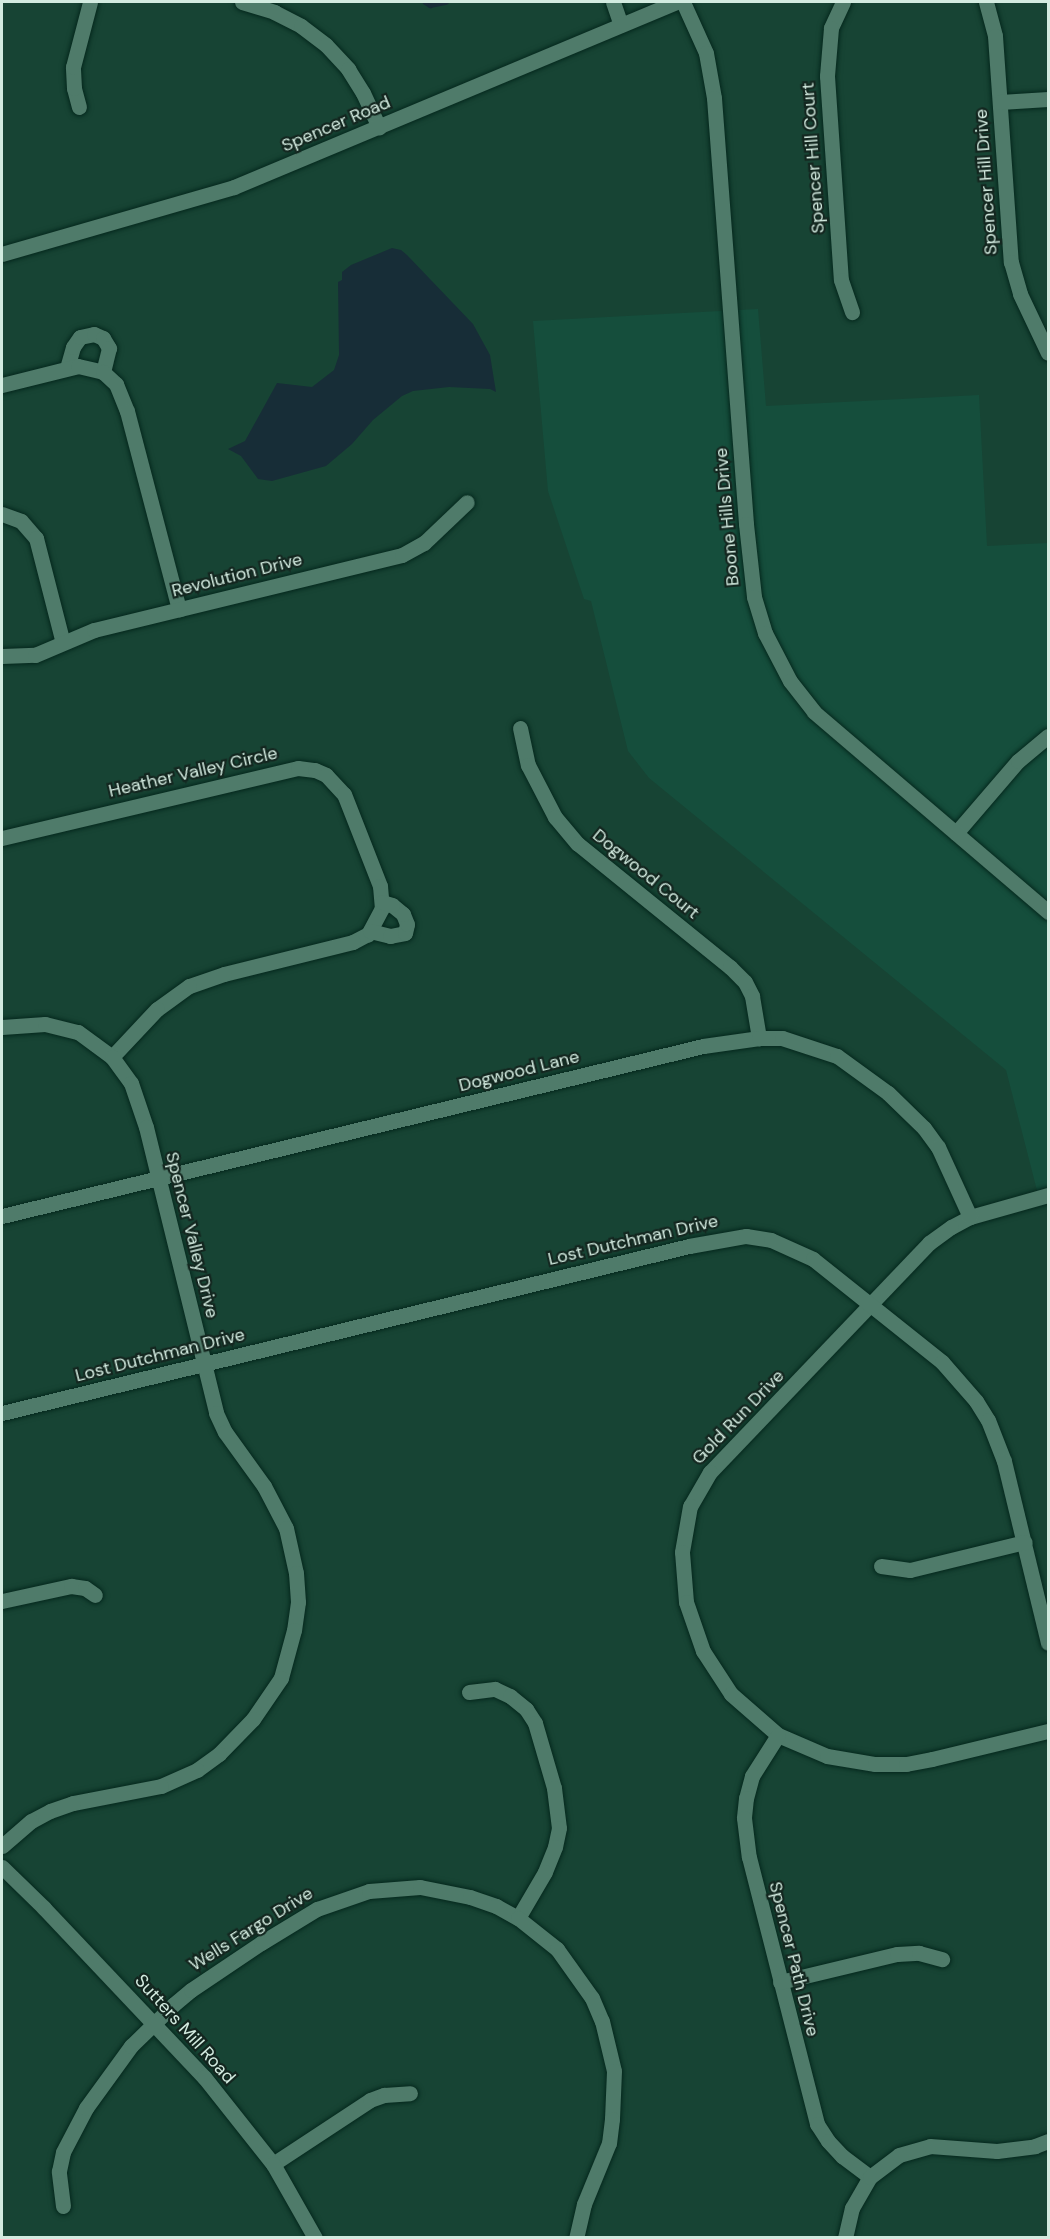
<!DOCTYPE html>
<html>
<head>
<meta charset="utf-8">
<style>
  body { margin:0 }
  #map { position:relative; width:1050px; height:2239px; overflow:hidden; background:#174434; font-family:"DM Sans",sans-serif }
  div>[style] { position:absolute }
  .built>* { inset:0; background:#154e3c }
  .water>* { inset:0; background:#172d37 }
  .stream>* { height:4.5px; margin:-2.25px; padding:0 2.25px; transform-origin:2.25px; border-radius:2.25px; background:#172d37 }
  .roads { filter:drop-shadow(0 0 2px #05281d) drop-shadow(0 0 2px #05281d) }
  .street>* { height:15px; margin:-7.5px; padding:0 7.5px; transform-origin:7.5px; border-radius:7.5px; background:#4f7b6a }
  .secondary>* { height:15px; margin:-7.5px; padding:0 7.5px; transform-origin:7.5px; border-radius:7.5px; background:#4f7b6a }
  span { translate:-50% -50%; white-space:nowrap; text-align:center; line-height:1.15; -webkit-text-stroke:4.5px #13261f; paint-order:stroke }
  .street-label { font-size:18px; color:#d3ebe0 }
  .frame { position:absolute; inset:0; border:3px solid #d3ebe0; pointer-events:none }
</style>
</head>
<body>
<div id="map">
  <div class="built">
    <div style="clip-path:polygon(758px 309px,766px 406px,979px 395px,987px 546px,1048px 543px,1048px 1204px,1041px 1206px,1006px 1070px,649px 778px,628px 751px,591px 601px,584px 599px,548px 491px,533px 321px)"></div>
  </div>
  <div class="water">
    <div style="clip-path:polygon(392px 248px,401px 250px,407px 255px,473px 324px,490px 355px,496px 392px,490px 389px,449px 387px,413px 391px,402px 396px,373px 420px,352px 444px,326px 466px,272px 481px,258px 479px,241px 456px,228px 449px,245px 441px,277px 383px,312px 387px,334px 370px,339px 355px,338px 282px,342px 280px,342px 272px,351px 265px)"></div>
  </div>
  <div class="stream">
    <div style="left:425px;top:2px;width:6px;rotate:31deg"></div>
    <div style="left:430px;top:5px;width:16px;rotate:-11deg"></div>
  </div>
  <div class="roads">
    <div class="street">
      <div style="left:242px;top:2px;width:34px;rotate:17deg"></div>
      <div style="left:274px;top:12px;width:30px;rotate:27deg"></div>
      <div style="left:301px;top:26px;width:31px;rotate:37deg"></div>
      <div style="left:326px;top:45px;width:33px;rotate:47deg"></div>
      <div style="left:348px;top:69px;width:28px;rotate:58deg"></div>
      <div style="left:363px;top:93px;width:38px;rotate:65deg"></div>
      <div style="left:613px;top:2px;width:24px;rotate:71deg"></div>
      <div style="left:843px;top:2px;width:29px;rotate:115deg"></div>
      <div style="left:831px;top:28px;width:48px;rotate:94.8deg"></div>
      <div style="left:827px;top:76px;width:204px;rotate:86.1deg"></div>
      <div style="left:841px;top:280px;width:34px;rotate:71deg"></div>
      <div style="left:986px;top:2px;width:35px;rotate:75deg"></div>
      <div style="left:995px;top:36px;width:227px;rotate:86deg"></div>
      <div style="left:1011px;top:262px;width:33px;rotate:74deg"></div>
      <div style="left:1020px;top:294px;width:65px;rotate:64.6deg"></div>
      <div style="left:1000px;top:102px;width:48px;rotate:-3.6deg"></div>
      <div style="left:79px;top:107px;width:20px;rotate:-105deg"></div>
      <div style="left:74px;top:88px;width:21px;rotate:-93deg"></div>
      <div style="left:73px;top:67px;width:67px;rotate:-75.3deg"></div>
      <div style="left:67px;top:368px;width:22px;rotate:-74deg"></div>
      <div style="left:73px;top:347px;width:12px;rotate:-55deg"></div>
      <div style="left:80px;top:337px;width:14px;rotate:-12deg"></div>
      <div style="left:94px;top:334px;width:10px;rotate:24deg"></div>
      <div style="left:103px;top:338px;width:12px;rotate:59deg"></div>
      <div style="left:109px;top:348px;width:25px;rotate:104deg"></div>
      <div style="left:2px;top:385px;width:78px;rotate:-14deg"></div>
      <div style="left:78px;top:366px;width:26px;rotate:13deg"></div>
      <div style="left:103px;top:372px;width:18px;rotate:43deg"></div>
      <div style="left:116px;top:384px;width:29px;rotate:68deg"></div>
      <div style="left:127px;top:411px;width:205px;rotate:75.3deg"></div>
      <div style="left:2px;top:514px;width:20px;rotate:20deg"></div>
      <div style="left:21px;top:521px;width:23px;rotate:49deg"></div>
      <div style="left:36px;top:538px;width:108px;rotate:75.6deg"></div>
      <div style="left:2px;top:656px;width:33px;rotate:-2deg"></div>
      <div style="left:35px;top:655px;width:64px;rotate:-23deg"></div>
      <div style="left:94px;top:630px;width:317px;rotate:-13.7deg"></div>
      <div style="left:402px;top:555px;width:25px;rotate:-29deg"></div>
      <div style="left:424px;top:543px;width:59px;rotate:-43.6deg"></div>
      <div style="left:520px;top:728px;width:38px;rotate:78deg"></div>
      <div style="left:528px;top:765px;width:59px;rotate:62.6deg"></div>
      <div style="left:555px;top:817px;width:35px;rotate:50deg"></div>
      <div style="left:578px;top:844px;width:196px;rotate:39deg"></div>
      <div style="left:730px;top:967px;width:21px;rotate:45deg"></div>
      <div style="left:745px;top:982px;width:16px;rotate:63deg"></div>
      <div style="left:752px;top:996px;width:43px;rotate:80.5deg"></div>
      <div style="left:956px;top:833px;width:95px;rotate:-49.3deg"></div>
      <div style="left:1018px;top:761px;width:39px;rotate:-40deg"></div>
      <div style="left:2px;top:838px;width:304px;rotate:-13.3deg"></div>
      <div style="left:298px;top:768px;width:17px;rotate:7deg"></div>
      <div style="left:315px;top:770px;width:12px;rotate:24deg"></div>
      <div style="left:326px;top:775px;width:26px;rotate:47deg"></div>
      <div style="left:344px;top:794px;width:99px;rotate:68.6deg"></div>
      <div style="left:380px;top:886px;width:22px;rotate:85deg"></div>
      <div style="left:382px;top:908px;width:30px;rotate:118deg"></div>
      <div style="left:368px;top:934px;width:17px;rotate:152deg"></div>
      <div style="left:353px;top:942px;width:133px;rotate:166.1deg"></div>
      <div style="left:224px;top:974px;width:37px;rotate:161deg"></div>
      <div style="left:189px;top:986px;width:39px;rotate:144deg"></div>
      <div style="left:157px;top:1009px;width:66px;rotate:133.2deg"></div>
      <div style="left:370px;top:931px;width:21px;rotate:14deg"></div>
      <div style="left:390px;top:936px;width:15px;rotate:-11deg"></div>
      <div style="left:405px;top:933px;width:9px;rotate:-77deg"></div>
      <div style="left:407px;top:924px;width:11px;rotate:-112deg"></div>
      <div style="left:403px;top:914px;width:14px;rotate:-141deg"></div>
      <div style="left:392px;top:905px;width:10px;rotate:-163deg"></div>
      <div style="left:2px;top:1027px;width:43px;rotate:-4deg"></div>
      <div style="left:45px;top:1024px;width:34px;rotate:14deg"></div>
      <div style="left:78px;top:1032px;width:42px;rotate:36.3deg"></div>
      <div style="left:112px;top:1057px;width:32px;rotate:54deg"></div>
      <div style="left:131px;top:1083px;width:46px;rotate:71.2deg"></div>
      <div style="left:146px;top:1127px;width:294px;rotate:76.2deg"></div>
      <div style="left:216px;top:1413px;width:21px;rotate:65deg"></div>
      <div style="left:225px;top:1432px;width:67px;rotate:54.2deg"></div>
      <div style="left:264px;top:1486px;width:47px;rotate:62.4deg"></div>
      <div style="left:286px;top:1528px;width:46px;rotate:77.5deg"></div>
      <div style="left:296px;top:1573px;width:29px;rotate:86deg"></div>
      <div style="left:298px;top:1602px;width:28px;rotate:98deg"></div>
      <div style="left:294px;top:1630px;width:50px;rotate:105.2deg"></div>
      <div style="left:281px;top:1678px;width:50px;rotate:124.3deg"></div>
      <div style="left:253px;top:1719px;width:49px;rotate:134.2deg"></div>
      <div style="left:219px;top:1754px;width:27px;rotate:144deg"></div>
      <div style="left:197px;top:1770px;width:39px;rotate:156deg"></div>
      <div style="left:161px;top:1786px;width:90px;rotate:169.1deg"></div>
      <div style="left:73px;top:1803px;width:24px;rotate:161deg"></div>
      <div style="left:50px;top:1811px;width:21px;rotate:152deg"></div>
      <div style="left:31px;top:1821px;width:38px;rotate:139deg"></div>
      <div style="left:1048px;top:1195px;width:81px;rotate:164.2deg"></div>
      <div style="left:970px;top:1217px;width:21px;rotate:152deg"></div>
      <div style="left:951px;top:1227px;width:27px;rotate:144deg"></div>
      <div style="left:929px;top:1243px;width:317px;rotate:133.7deg"></div>
      <div style="left:710px;top:1472px;width:39px;rotate:120deg"></div>
      <div style="left:690px;top:1506px;width:47px;rotate:99.9deg"></div>
      <div style="left:682px;top:1552px;width:50px;rotate:85.4deg"></div>
      <div style="left:686px;top:1602px;width:52px;rotate:70.9deg"></div>
      <div style="left:703px;top:1651px;width:51px;rotate:56.9deg"></div>
      <div style="left:731px;top:1694px;width:62px;rotate:41.1deg"></div>
      <div style="left:778px;top:1735px;width:53px;rotate:23.2deg"></div>
      <div style="left:827px;top:1756px;width:49px;rotate:9.5deg"></div>
      <div style="left:875px;top:1764px;width:31px"></div>
      <div style="left:906px;top:1764px;width:26px;rotate:-11deg"></div>
      <div style="left:932px;top:1759px;width:119px;rotate:-13.6deg"></div>
      <div style="left:2px;top:1216px;width:721px;rotate:-13.63deg"></div>
      <div style="left:703px;top:1046px;width:57px;rotate:-8.1deg"></div>
      <div style="left:759px;top:1038px;width:23px"></div>
      <div style="left:782px;top:1038px;width:58px;rotate:18.1deg"></div>
      <div style="left:837px;top:1056px;width:63px;rotate:36deg"></div>
      <div style="left:888px;top:1093px;width:50px;rotate:44.2deg"></div>
      <div style="left:924px;top:1128px;width:24px;rotate:54deg"></div>
      <div style="left:938px;top:1147px;width:77px;rotate:65.4deg"></div>
      <div style="left:2px;top:1413px;width:707px;rotate:-13.66deg"></div>
      <div style="left:689px;top:1246px;width:58px;rotate:-10deg"></div>
      <div style="left:746px;top:1236px;width:25px;rotate:9deg"></div>
      <div style="left:771px;top:1240px;width:46px;rotate:24.3deg"></div>
      <div style="left:813px;top:1259px;width:165px;rotate:38.6deg"></div>
      <div style="left:942px;top:1362px;width:52px;rotate:48.9deg"></div>
      <div style="left:976px;top:1401px;width:22px;rotate:58deg"></div>
      <div style="left:988px;top:1420px;width:44px;rotate:68.7deg"></div>
      <div style="left:1004px;top:1461px;width:187px;rotate:76.4deg"></div>
      <div style="left:881px;top:1566px;width:29px;rotate:8deg"></div>
      <div style="left:910px;top:1570px;width:118px;rotate:-13.7deg"></div>
      <div style="left:2px;top:1601px;width:71px;rotate:-12.3deg"></div>
      <div style="left:71px;top:1586px;width:14px;rotate:8deg"></div>
      <div style="left:85px;top:1588px;width:12px;rotate:35deg"></div>
      <div style="left:469px;top:1692px;width:26px;rotate:-7deg"></div>
      <div style="left:495px;top:1689px;width:17px;rotate:25deg"></div>
      <div style="left:510px;top:1696px;width:21px;rotate:39deg"></div>
      <div style="left:526px;top:1709px;width:17px;rotate:57deg"></div>
      <div style="left:535px;top:1723px;width:68px;rotate:73.7deg"></div>
      <div style="left:554px;top:1788px;width:40px;rotate:82.9deg"></div>
      <div style="left:559px;top:1828px;width:19px;rotate:102deg"></div>
      <div style="left:555px;top:1847px;width:27px;rotate:112deg"></div>
      <div style="left:545px;top:1872px;width:53px;rotate:120.4deg"></div>
      <div style="left:778px;top:1735px;width:49px;rotate:122.4deg"></div>
      <div style="left:752px;top:1776px;width:23px;rotate:105deg"></div>
      <div style="left:746px;top:1798px;width:20px;rotate:96deg"></div>
      <div style="left:744px;top:1818px;width:39px;rotate:83deg"></div>
      <div style="left:749px;top:1857px;width:276px;rotate:75.7deg"></div>
      <div style="left:817px;top:2124px;width:20px;rotate:57deg"></div>
      <div style="left:828px;top:2141px;width:21px;rotate:47deg"></div>
      <div style="left:842px;top:2156px;width:35px;rotate:37deg"></div>
      <div style="left:780px;top:1982px;width:120px;rotate:-13.5deg"></div>
      <div style="left:897px;top:1954px;width:22px;rotate:-3deg"></div>
      <div style="left:919px;top:1953px;width:24px;rotate:15deg"></div>
      <div style="left:273px;top:2164px;width:116px;rotate:-33.4deg"></div>
      <div style="left:370px;top:2100px;width:15px;rotate:-20deg"></div>
      <div style="left:384px;top:2095px;width:26px;rotate:-4deg"></div>
      <div style="left:63px;top:2206px;width:35px;rotate:-97deg"></div>
      <div style="left:59px;top:2171px;width:19px;rotate:-78deg"></div>
      <div style="left:63px;top:2152px;width:50px;rotate:-62.4deg"></div>
      <div style="left:86px;top:2108px;width:77px;rotate:-54deg"></div>
      <div style="left:131px;top:2046px;width:59px;rotate:-44.3deg"></div>
      <div style="left:173px;top:2005px;width:23px;rotate:-40deg"></div>
      <div style="left:191px;top:1990px;width:84px;rotate:-33.9deg"></div>
      <div style="left:261px;top:1943px;width:66px;rotate:-31.3deg"></div>
      <div style="left:317px;top:1909px;width:55px;rotate:-19.1deg"></div>
      <div style="left:369px;top:1891px;width:51px;rotate:-4.5deg"></div>
      <div style="left:420px;top:1887px;width:51px;rotate:11.3deg"></div>
      <div style="left:470px;top:1897px;width:28px;rotate:19deg"></div>
      <div style="left:496px;top:1906px;width:25px;rotate:29deg"></div>
      <div style="left:518px;top:1918px;width:50px;rotate:38.5deg"></div>
      <div style="left:557px;top:1949px;width:60px;rotate:54.5deg"></div>
      <div style="left:592px;top:1998px;width:25px;rotate:67deg"></div>
      <div style="left:602px;top:2021px;width:51px;rotate:76.5deg"></div>
      <div style="left:614px;top:2071px;width:48px;rotate:92.4deg"></div>
      <div style="left:612px;top:2119px;width:24px;rotate:97deg"></div>
      <div style="left:609px;top:2143px;width:66px;rotate:112.3deg"></div>
      <div style="left:584px;top:2204px;width:35px;rotate:103deg"></div>
      <div style="left:845px;top:2238px;width:31px;rotate:-77deg"></div>
      <div style="left:852px;top:2208px;width:36px;rotate:-60deg"></div>
      <div style="left:870px;top:2177px;width:36px;rotate:-37deg"></div>
      <div style="left:899px;top:2155px;width:32px;rotate:-16deg"></div>
      <div style="left:930px;top:2146px;width:67px;rotate:4.3deg"></div>
      <div style="left:997px;top:2151px;width:38px;rotate:-7deg"></div>
      <div style="left:1035px;top:2146px;width:14px;rotate:-21deg"></div>
    </div>
    <div class="secondary">
      <div style="left:683px;top:2px;width:56px;rotate:65.7deg"></div>
      <div style="left:706px;top:53px;width:46px;rotate:79.9deg"></div>
      <div style="left:714px;top:98px;width:427px;rotate:85.7deg"></div>
      <div style="left:746px;top:524px;width:73px;rotate:83.7deg"></div>
      <div style="left:754px;top:597px;width:38px;rotate:73deg"></div>
      <div style="left:765px;top:633px;width:54px;rotate:62.5deg"></div>
      <div style="left:790px;top:681px;width:39px;rotate:52deg"></div>
      <div style="left:814px;top:712px;width:308px;rotate:40.5deg"></div>
      <div style="left:2px;top:254px;width:241px;rotate:-16.1deg"></div>
      <div style="left:234px;top:187px;width:479px;rotate:-22.7deg"></div>
      <div style="left:2px;top:1867px;width:59px;rotate:44.3deg"></div>
      <div style="left:44px;top:1908px;width:233px;rotate:46.6deg"></div>
      <div style="left:204px;top:2077px;width:111px;rotate:51.6deg"></div>
      <div style="left:273px;top:2164px;width:85px;rotate:60.4deg"></div>
    </div>
  </div>
  <div class="street-label">
    <span style="left:336px;top:124px;rotate:-23deg">Spencer Road</span>
    <span style="left:813px;top:158px;rotate:-94deg">Spencer Hill Court</span>
    <span style="left:986px;top:182px;rotate:-94deg">Spencer Hill Drive</span>
    <span style="left:727px;top:517px;rotate:-95deg">Boone Hills Drive</span>
    <span style="left:237px;top:575px;rotate:-14deg">Revolution Drive</span>
    <span style="left:193px;top:772px;rotate:-13deg">Heather Valley Circle</span>
    <span style="left:646px;top:874px;rotate:39deg">Dogwood Court</span>
    <span style="left:519px;top:1071px;rotate:-14deg">Dogwood Lane</span>
    <span style="left:192px;top:1235px;rotate:76deg">Spencer Valley Drive</span>
    <span style="left:633px;top:1240px;rotate:-13deg">Lost Dutchman Drive</span>
    <span style="left:160px;top:1355px;rotate:-14deg">Lost Dutchman Drive</span>
    <span style="left:738px;top:1417px;rotate:-46deg">Gold Run Drive</span>
    <span style="left:251px;top:1929px;rotate:-32deg">Wells Fargo Drive</span>
    <span style="left:794px;top:1959px;rotate:76deg">Spencer Path Drive</span>
    <span style="left:185px;top:2029px;rotate:48deg">Sutters Mill Road</span>
  </div>
  <div class="frame"></div>
</div>
</body>
</html>
